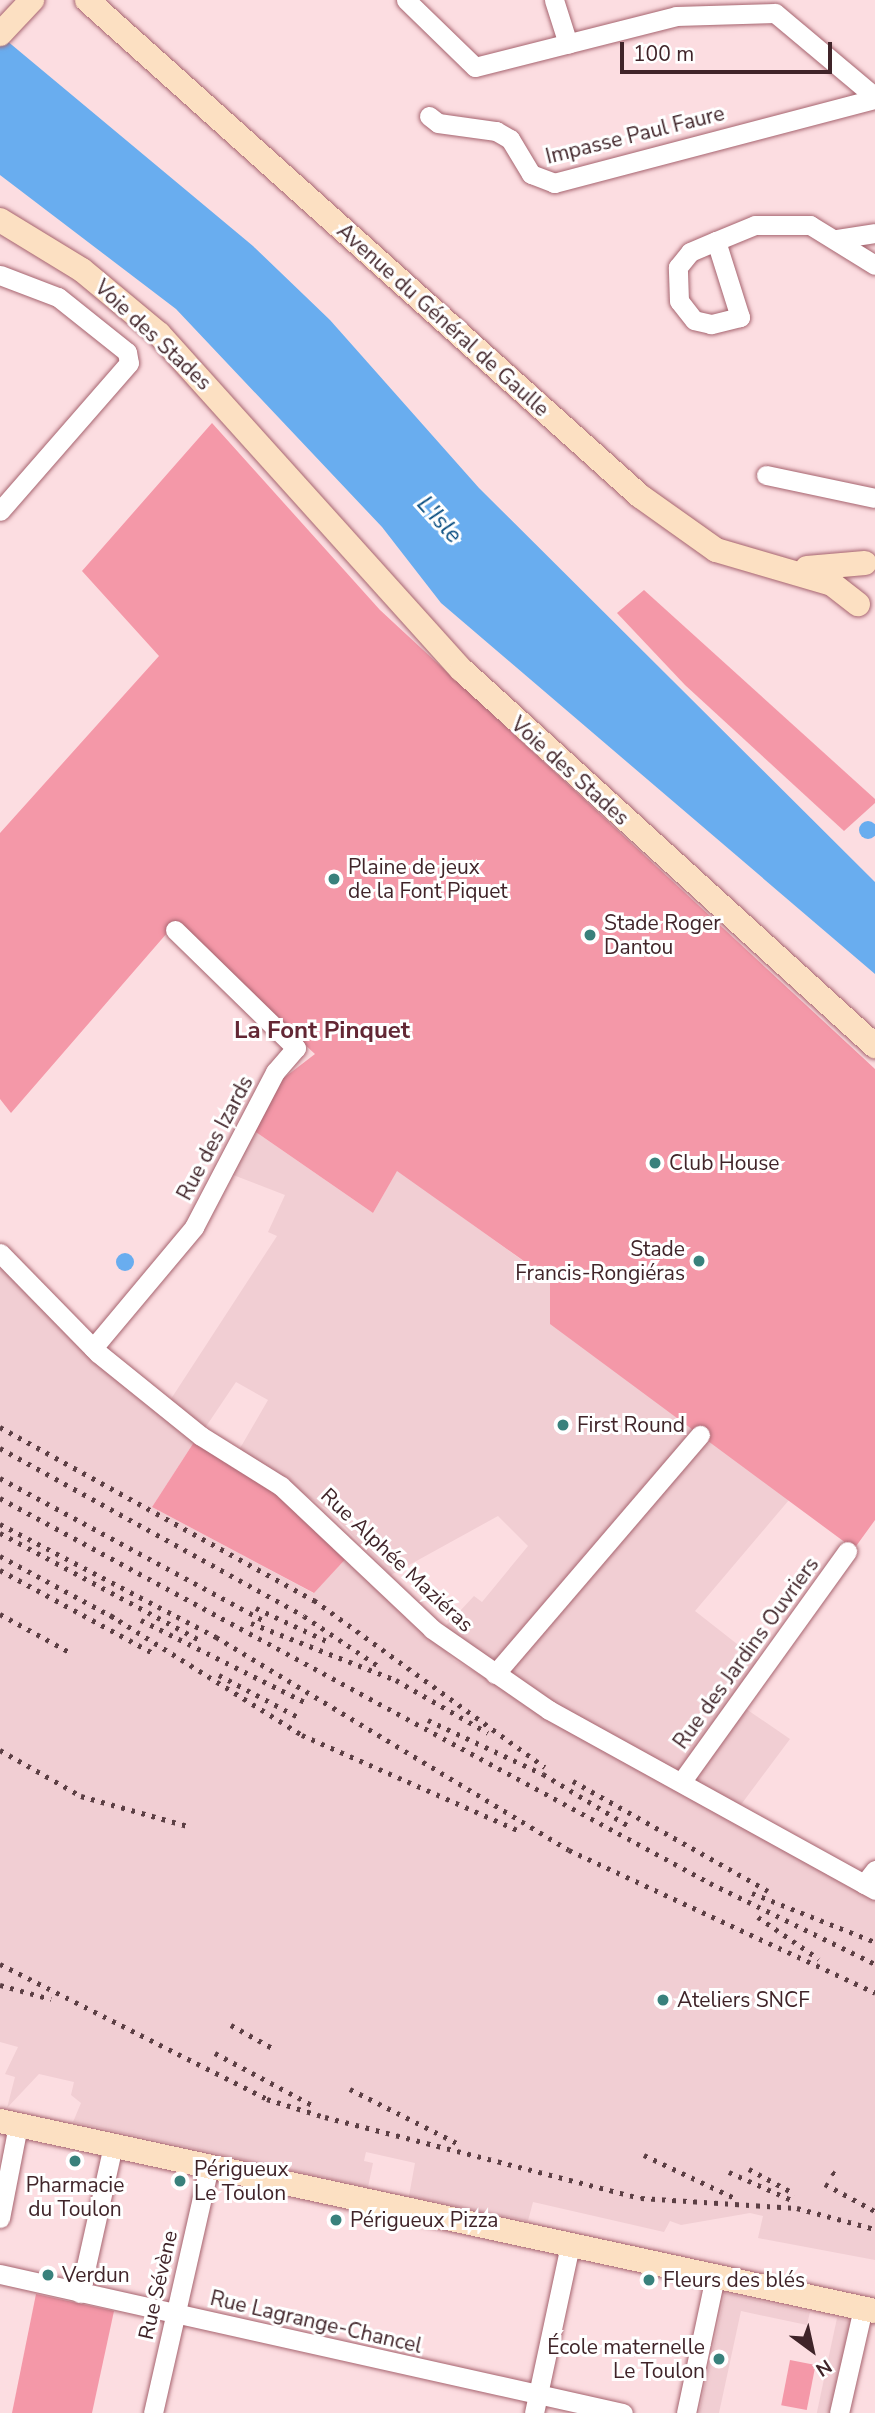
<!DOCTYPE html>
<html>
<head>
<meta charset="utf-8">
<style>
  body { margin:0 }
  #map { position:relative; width:875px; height:2413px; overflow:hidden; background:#fcdde1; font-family:"Nunito Sans",sans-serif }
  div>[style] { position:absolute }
  .built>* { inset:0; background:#f1ced3; transform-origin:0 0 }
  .green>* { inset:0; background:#f498a8; transform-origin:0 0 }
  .water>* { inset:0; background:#69adef }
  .round { border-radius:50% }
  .roads { filter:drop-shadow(0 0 2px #a6646f) drop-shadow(0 0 2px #a6646f) }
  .minor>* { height:19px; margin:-9.5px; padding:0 9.5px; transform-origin:9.5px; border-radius:9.5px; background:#fff }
  .major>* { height:24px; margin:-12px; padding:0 12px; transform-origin:12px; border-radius:12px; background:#fce0c2 }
  .rail>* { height:4.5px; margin-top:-2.25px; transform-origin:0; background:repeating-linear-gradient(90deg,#5c3f44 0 3.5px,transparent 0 10.5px) }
  .dots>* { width:19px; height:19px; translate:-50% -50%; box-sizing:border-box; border:4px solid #fff; border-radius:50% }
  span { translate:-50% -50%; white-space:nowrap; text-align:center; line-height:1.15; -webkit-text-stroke:6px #fff; paint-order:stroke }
  .street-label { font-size:21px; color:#402429 }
  .poi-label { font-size:21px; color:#402429 }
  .left { translate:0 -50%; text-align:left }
  .right { translate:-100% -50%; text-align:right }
  .water-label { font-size:23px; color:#064b7f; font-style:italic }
  .quarter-label { font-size:24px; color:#632734; font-weight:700 }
  .north { position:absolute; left:777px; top:2315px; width:70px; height:70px; -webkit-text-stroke:5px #fff; paint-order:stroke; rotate:147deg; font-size:19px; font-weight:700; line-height:28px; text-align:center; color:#402429 }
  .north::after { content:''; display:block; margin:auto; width:24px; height:32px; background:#402429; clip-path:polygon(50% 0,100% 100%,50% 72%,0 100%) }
  .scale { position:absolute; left:620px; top:42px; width:212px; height:32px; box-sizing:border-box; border:4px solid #402429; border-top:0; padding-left:9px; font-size:21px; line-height:24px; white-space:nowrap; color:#402429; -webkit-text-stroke:5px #fff; paint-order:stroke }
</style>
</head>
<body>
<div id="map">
  <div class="built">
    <div style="clip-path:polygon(253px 1130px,373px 1213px,397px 1170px,537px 1271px,550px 1271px,551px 1324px,789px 1500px,695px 1611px,760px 1662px,733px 1700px,790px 1739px,740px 1806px,546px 1698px,444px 1628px,474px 1596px,482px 1602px,528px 1546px,498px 1516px,391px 1575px,328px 1510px,239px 1450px,268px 1400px,236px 1382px,205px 1428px,169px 1402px,277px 1236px,268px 1232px,285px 1195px,228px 1173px)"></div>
    <div style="clip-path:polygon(0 1264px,196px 1439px,152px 1507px,313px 1593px,351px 1553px,454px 1660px,875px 1899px,875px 2260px,758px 2238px,763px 2216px,750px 2213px,681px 2225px,670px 2221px,664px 2232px,533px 2202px,528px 2221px,409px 2196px,415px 2163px,366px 2152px,364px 2161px,373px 2163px,368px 2187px,73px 2122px,81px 2103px,71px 2095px,74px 2082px,39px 2074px,7px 2108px,15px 2077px,5px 2074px,18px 2047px,0 2042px)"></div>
    <div style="clip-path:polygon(725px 2293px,810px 2312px,807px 2325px,741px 2311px,719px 2413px,699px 2413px)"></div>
    <div style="left:837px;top:2318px;width:14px;height:98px;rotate:12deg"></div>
  </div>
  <div class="green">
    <div style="clip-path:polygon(212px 423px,380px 610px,875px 1069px,875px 1520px,854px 1549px,550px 1324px,550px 1271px,538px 1271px,397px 1171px,373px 1213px,253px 1130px,276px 1084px,315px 1054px,174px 925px,11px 1113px,0 1099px,0 833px,159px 656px,82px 571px)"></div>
    <div style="clip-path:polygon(644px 590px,875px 799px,875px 803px,844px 831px,685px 685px,617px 613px)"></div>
    <div style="clip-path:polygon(196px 1439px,278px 1490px,351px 1553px,314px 1593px,152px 1507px)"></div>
    <div style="clip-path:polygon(36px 2294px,114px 2311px,92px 2413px,12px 2413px)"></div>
    <div style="left:790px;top:2360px;width:26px;height:46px;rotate:11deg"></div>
  </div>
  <div class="water">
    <div style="clip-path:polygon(0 35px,253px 246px,330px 320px,479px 488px,875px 882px,875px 974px,441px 603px,382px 527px,176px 309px,0 175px)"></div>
    <div class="round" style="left:859px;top:821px;width:18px;height:18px"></div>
    <div class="round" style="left:116px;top:1253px;width:18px;height:18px"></div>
  </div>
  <div class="roads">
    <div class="minor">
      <div style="left:406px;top:0;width:96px;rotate:44.2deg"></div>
      <div style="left:475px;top:67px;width:207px;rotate:-14.2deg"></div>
      <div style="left:676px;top:16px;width:99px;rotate:-1.7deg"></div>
      <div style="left:775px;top:13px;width:131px;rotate:40deg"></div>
      <div style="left:554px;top:0;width:46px;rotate:72.3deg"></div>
      <div style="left:429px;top:116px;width:11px;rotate:38deg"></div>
      <div style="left:438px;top:123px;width:59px;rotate:7.9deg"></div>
      <div style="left:496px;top:131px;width:16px;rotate:30deg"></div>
      <div style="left:510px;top:139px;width:41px;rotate:59deg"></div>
      <div style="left:531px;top:174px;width:25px;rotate:21deg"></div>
      <div style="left:554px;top:183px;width:332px;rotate:-14.7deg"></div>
      <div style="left:837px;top:239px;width:38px;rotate:-9deg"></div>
      <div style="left:716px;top:241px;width:80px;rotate:72.5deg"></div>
      <div style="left:740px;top:317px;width:30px;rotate:166deg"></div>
      <div style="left:711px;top:324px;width:17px;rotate:-167deg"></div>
      <div style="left:694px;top:320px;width:24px;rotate:-128deg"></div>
      <div style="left:679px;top:301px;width:34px;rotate:-92deg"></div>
      <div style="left:678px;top:267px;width:19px;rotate:-51deg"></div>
      <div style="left:690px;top:252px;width:28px;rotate:-23deg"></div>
      <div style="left:716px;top:241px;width:42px;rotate:-22.3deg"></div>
      <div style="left:755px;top:225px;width:55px"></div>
      <div style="left:810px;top:225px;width:76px;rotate:31.6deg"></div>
      <div style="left:0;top:275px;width:62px;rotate:20.8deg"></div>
      <div style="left:58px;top:297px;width:88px;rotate:38.6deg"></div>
      <div style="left:127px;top:352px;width:11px;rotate:80deg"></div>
      <div style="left:129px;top:363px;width:196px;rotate:131.1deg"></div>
      <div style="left:766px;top:475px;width:111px;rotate:11.9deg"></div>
      <div style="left:0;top:1253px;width:140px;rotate:45.6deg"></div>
      <div style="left:98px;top:1353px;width:132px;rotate:38.9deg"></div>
      <div style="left:201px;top:1436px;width:94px;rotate:32deg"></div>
      <div style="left:281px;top:1486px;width:208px;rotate:43.4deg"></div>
      <div style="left:432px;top:1629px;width:142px;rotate:34.7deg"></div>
      <div style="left:549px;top:1710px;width:372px;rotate:28.9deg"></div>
      <div style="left:93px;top:1348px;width:158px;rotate:-50.1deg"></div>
      <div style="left:194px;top:1227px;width:175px;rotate:-62.4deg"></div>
      <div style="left:275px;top:1072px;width:32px;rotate:-49deg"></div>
      <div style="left:296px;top:1048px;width:169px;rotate:-135.7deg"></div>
      <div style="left:495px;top:1674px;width:315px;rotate:-49.4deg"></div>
      <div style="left:682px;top:1781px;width:283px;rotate:-54.3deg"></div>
      <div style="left:864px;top:1884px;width:18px;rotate:-52deg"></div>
      <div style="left:0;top:2218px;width:95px;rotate:-79deg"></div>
      <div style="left:0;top:2274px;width:638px;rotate:12.58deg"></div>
      <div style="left:80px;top:2293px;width:152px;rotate:-77.4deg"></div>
      <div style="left:153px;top:2413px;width:252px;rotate:-77.2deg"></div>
      <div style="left:534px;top:2413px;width:172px;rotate:-77.9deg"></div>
      <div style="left:686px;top:2413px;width:140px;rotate:-78deg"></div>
      <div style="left:839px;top:2413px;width:108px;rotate:-77.1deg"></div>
    </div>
    <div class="major">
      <div style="left:87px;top:0;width:743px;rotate:41.89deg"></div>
      <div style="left:640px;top:496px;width:93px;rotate:35.4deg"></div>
      <div style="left:716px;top:550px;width:121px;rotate:16.3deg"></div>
      <div style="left:832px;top:584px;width:33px;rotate:38deg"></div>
      <div style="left:0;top:34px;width:47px;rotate:-46.7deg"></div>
      <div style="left:0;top:220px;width:96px;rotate:31.4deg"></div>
      <div style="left:82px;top:270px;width:100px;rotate:39.7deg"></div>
      <div style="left:159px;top:334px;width:452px;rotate:48deg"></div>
      <div style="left:462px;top:670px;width:559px;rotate:42.32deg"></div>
      <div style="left:807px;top:568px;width:58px;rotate:-4.9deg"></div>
      <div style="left:0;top:2121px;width:895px;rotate:12.25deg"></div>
    </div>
  </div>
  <div class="rail">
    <div style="left:0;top:1427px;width:359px;rotate:28.9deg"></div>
    <div style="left:314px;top:1600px;width:285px;rotate:35.9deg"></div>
    <div style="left:0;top:1448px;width:347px;rotate:28.9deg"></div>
    <div style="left:304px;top:1616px;width:92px;rotate:33.9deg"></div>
    <div style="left:0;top:1478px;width:300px;rotate:28.4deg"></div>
    <div style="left:0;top:1498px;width:808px;rotate:28.47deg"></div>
    <div style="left:710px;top:1883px;width:184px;rotate:26.1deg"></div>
    <div style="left:0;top:1524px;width:244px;rotate:27.6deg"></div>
    <div style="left:216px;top:1637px;width:412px;rotate:31.1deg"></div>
    <div style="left:569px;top:1850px;width:338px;rotate:25deg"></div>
    <div style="left:0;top:1533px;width:225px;rotate:28.2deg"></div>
    <div style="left:0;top:1556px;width:135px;rotate:28.3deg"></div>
    <div style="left:0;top:1570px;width:172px;rotate:28.5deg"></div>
    <div style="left:256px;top:1608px;width:81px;rotate:25deg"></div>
    <div style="left:0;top:1614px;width:83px;rotate:28.7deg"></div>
    <div style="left:110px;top:1615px;width:226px;rotate:32deg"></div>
    <div style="left:302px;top:1735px;width:235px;rotate:23.8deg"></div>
    <div style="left:141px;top:1620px;width:186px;rotate:26.6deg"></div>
    <div style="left:251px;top:1623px;width:156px;rotate:21.5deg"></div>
    <div style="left:396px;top:1680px;width:106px;rotate:29.9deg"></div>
    <div style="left:219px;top:1675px;width:92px;rotate:28deg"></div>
    <div style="left:428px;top:1720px;width:127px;rotate:25.2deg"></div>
    <div style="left:543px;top:1774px;width:104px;rotate:31.2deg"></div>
    <div style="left:0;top:1750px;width:93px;rotate:29.6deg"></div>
    <div style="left:81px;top:1796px;width:111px;rotate:15.7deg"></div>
    <div style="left:573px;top:1781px;width:224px;rotate:29.4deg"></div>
    <div style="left:752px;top:1893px;width:132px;rotate:21.7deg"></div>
    <div style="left:758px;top:1917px;width:74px;rotate:34.5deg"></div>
    <div style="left:0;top:1964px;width:299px;rotate:26.8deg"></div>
    <div style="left:267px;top:2099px;width:61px;rotate:17.2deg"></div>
    <div style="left:325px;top:2117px;width:326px;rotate:14.4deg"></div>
    <div style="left:641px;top:2198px;width:156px;rotate:3.7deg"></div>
    <div style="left:797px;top:2208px;width:81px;rotate:15.1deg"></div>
    <div style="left:0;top:1985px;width:53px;rotate:15.4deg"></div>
    <div style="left:231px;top:2025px;width:51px;rotate:29.1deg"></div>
    <div style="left:215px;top:2053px;width:112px;rotate:28.2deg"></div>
    <div style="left:350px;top:2089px;width:122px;rotate:26.8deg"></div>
    <div style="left:644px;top:2155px;width:101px;rotate:25.3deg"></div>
    <div style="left:749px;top:2169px;width:52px;rotate:28.5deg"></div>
    <div style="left:729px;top:2172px;width:73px;rotate:24.1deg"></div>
    <div style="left:832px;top:2172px;width:9px;rotate:36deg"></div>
    <div style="left:825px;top:2184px;width:57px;rotate:28.4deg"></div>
  </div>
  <div class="dots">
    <div style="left:334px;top:879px;background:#39817c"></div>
    <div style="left:590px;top:935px;background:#39817c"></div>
    <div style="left:655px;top:1163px;background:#39817c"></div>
    <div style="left:699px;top:1261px;background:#39817c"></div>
    <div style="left:563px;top:1425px;background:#39817c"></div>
    <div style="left:663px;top:2000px;background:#39817c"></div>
    <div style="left:75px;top:2161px;background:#39817c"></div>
    <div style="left:180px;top:2181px;background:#39817c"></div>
    <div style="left:336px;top:2220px;background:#39817c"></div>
    <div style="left:48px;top:2275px;background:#39817c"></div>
    <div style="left:649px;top:2280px;background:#39817c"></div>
    <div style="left:719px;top:2359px;background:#39817c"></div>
  </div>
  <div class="street-label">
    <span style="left:635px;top:135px;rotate:-14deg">Impasse Paul Faure</span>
    <span style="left:443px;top:320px;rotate:42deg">Avenue du Général de Gaulle</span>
    <span style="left:153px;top:335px;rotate:43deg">Voie des Stades</span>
    <span style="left:570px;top:771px;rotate:42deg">Voie des Stades</span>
    <span style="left:215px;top:1138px;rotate:-62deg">Rue des Izards</span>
    <span style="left:397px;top:1560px;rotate:43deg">Rue Alphée Maziéras</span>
    <span style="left:746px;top:1653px;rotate:-54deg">Rue des Jardins Ouvriers</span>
    <span style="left:158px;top:2285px;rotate:-77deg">Rue Sévène</span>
    <span style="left:316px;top:2322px;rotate:13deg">Rue Lagrange-Chancel</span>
  </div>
  <div class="poi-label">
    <span class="left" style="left:348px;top:879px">Plaine de jeux<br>de la Font Piquet</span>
    <span class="left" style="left:604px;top:935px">Stade Roger<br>Dantou</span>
    <span class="left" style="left:669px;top:1163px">Club House</span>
    <span class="right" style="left:685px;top:1261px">Stade<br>Francis-Rongiéras</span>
    <span class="left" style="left:577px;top:1425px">First Round</span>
    <span class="left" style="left:677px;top:2000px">Ateliers SNCF</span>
    <span class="left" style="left:194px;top:2181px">Périgueux<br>Le Toulon</span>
    <span style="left:75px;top:2197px">Pharmacie<br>du Toulon</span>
    <span class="left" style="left:350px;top:2220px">Périgueux Pizza</span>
    <span class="left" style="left:62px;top:2275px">Verdun</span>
    <span class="left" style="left:663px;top:2280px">Fleurs des blés</span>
    <span class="right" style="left:705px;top:2359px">École maternelle<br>Le Toulon</span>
  </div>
  <div class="water-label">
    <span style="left:439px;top:520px;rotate:48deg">L'Isle</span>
  </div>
  <div class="quarter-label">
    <span style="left:322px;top:1031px">La Font Pinquet</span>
  </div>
  <div class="north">N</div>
  <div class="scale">100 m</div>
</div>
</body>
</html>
